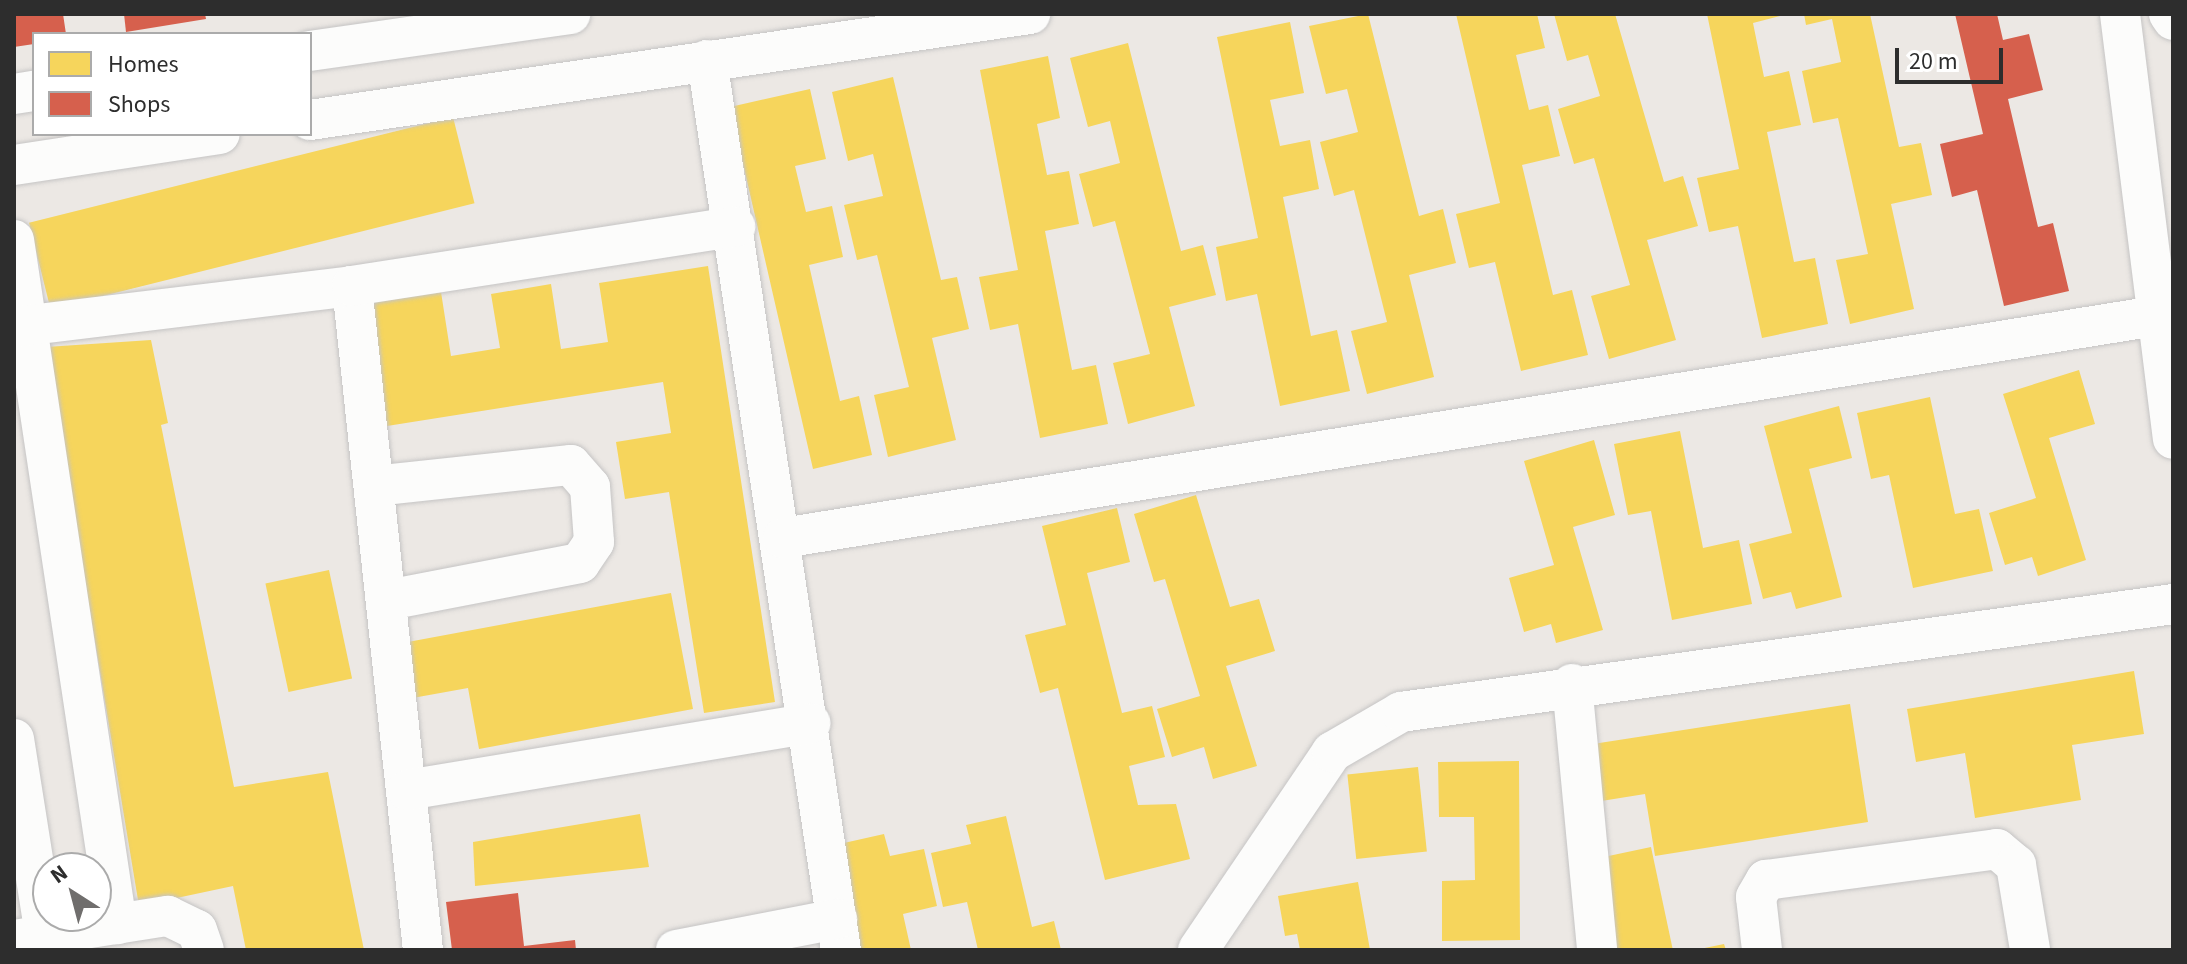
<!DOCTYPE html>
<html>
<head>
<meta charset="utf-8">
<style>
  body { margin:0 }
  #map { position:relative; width:2187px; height:964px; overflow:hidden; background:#ece8e4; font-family:"Source Sans 3",sans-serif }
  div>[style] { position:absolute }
  .homes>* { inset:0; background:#f6d55c; transform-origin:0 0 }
  .shops>* { inset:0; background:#d6604d }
  .roads { filter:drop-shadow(0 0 2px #c5c4c4) drop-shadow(0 0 2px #c5c4c4) }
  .minor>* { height:40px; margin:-20px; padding:0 20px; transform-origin:20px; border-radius:20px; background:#fcfcfb }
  span { translate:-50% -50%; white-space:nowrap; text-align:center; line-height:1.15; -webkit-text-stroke:8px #fff; paint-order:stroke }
  .frame { position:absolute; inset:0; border:16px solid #2d2d2d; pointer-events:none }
  .legend { position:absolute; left:32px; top:32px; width:280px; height:104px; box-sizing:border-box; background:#fff; border:2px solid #ababab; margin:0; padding:10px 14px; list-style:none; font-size:24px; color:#2d2d2d }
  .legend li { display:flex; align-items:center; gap:16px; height:40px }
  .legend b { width:40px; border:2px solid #ababab }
  .north { position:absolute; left:32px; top:852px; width:80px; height:80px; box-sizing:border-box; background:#fff; border:2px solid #ababab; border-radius:50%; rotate:324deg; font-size:22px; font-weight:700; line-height:32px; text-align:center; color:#2d2d2d }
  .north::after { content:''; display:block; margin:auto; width:28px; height:36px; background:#706e6d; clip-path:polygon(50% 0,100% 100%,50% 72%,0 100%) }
  .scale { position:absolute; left:1895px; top:48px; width:108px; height:36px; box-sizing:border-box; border:4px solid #2d2d2d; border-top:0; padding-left:10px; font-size:24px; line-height:28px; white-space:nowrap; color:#2d2d2d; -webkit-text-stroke:6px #fff; paint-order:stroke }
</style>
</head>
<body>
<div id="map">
  <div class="homes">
    <div style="clip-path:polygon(1368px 14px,1419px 216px,1443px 209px,1456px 263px,1409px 275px,1434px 377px,1367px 394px,1351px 331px,1387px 322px,1354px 190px,1334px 196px,1320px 142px,1358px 132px,1347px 89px,1326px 94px,1309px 26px)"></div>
    <div style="clip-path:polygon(1456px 14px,1537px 14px,1545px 48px,1516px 55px,1529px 110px,1548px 105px,1560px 156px,1522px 165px,1553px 295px,1572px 290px,1588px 355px,1521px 371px,1495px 262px,1469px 268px,1456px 214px,1500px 203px)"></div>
    <div style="clip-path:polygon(1554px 14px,1615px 14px,1664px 182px,1683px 176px,1698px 226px,1647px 240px,1676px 340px,1609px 359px,1591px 296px,1630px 285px,1594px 158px,1574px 164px,1558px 109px,1600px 96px,1588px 55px,1567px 61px)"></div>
    <div style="clip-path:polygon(1707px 14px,1788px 14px,1753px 23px,1764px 77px,1789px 71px,1801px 125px,1767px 132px,1794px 262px,1815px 258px,1828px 324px,1762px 338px,1738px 226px,1709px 232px,1697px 178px,1739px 169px)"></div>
    <div style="clip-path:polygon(1804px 14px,1870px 14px,1899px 147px,1921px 143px,1932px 195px,1891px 204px,1914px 309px,1850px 324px,1836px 260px,1868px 254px,1838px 118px,1813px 123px,1802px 71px,1841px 62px,1832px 19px,1806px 25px)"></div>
    <div style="clip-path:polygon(1290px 22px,1304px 93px,1270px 100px,1280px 146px,1310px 140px,1319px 189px,1283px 197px,1311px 336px,1337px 330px,1350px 391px,1280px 406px,1257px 294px,1226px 301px,1216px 247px,1258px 238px,1217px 37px)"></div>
    <div style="clip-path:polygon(1128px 43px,1181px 251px,1203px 245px,1216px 295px,1169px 307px,1195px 406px,1128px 424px,1113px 363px,1150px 354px,1115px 221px,1093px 227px,1079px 174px,1120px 163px,1110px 121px,1088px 127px,1070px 58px)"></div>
    <div style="clip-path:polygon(1048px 56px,1060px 118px,1037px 124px,1047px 175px,1069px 171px,1079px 224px,1045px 231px,1072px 370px,1096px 365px,1108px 424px,1040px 438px,1018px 324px,990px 330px,979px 277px,1018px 270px,980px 70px)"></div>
    <div style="clip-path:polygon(893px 77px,941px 280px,957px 277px,969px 329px,932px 338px,956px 440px,888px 457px,874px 395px,909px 387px,877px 255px,857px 260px,844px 205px,883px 196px,873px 154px,848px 161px,832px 92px)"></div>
    <div style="clip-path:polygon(810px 89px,826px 159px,795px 166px,806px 212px,832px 206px,843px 257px,809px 265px,840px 401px,859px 396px,872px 455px,813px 469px,730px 107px)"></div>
    <div style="left:453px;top:117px;width:89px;height:437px;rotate:76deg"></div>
    <div style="clip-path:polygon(708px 266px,775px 702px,704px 713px,669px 492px,625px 499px,616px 442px,671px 433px,663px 382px,387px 426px,368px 303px,441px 292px,451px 356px,500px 348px,491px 294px,551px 284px,561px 349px,608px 342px,599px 283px)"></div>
    <div style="clip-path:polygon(151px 340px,168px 423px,161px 425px,234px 787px,328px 772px,364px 950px,246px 950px,233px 886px,139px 906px,46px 347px)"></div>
    <div style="clip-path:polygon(2079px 370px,2095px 424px,2049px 438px,2086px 560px,2038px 576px,2032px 557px,2005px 565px,1989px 513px,2036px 498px,2003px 394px)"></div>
    <div style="clip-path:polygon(1930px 397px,1955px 514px,1979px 509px,1993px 571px,1913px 588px,1889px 475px,1871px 479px,1857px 413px)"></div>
    <div style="clip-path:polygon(1839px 406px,1852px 458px,1809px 469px,1842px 597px,1796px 609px,1791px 592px,1763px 599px,1749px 544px,1792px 533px,1764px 426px)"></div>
    <div style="clip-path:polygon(1680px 431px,1703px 548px,1739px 540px,1752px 604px,1672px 620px,1651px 511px,1628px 515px,1614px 444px)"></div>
    <div style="clip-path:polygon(1594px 440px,1615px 515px,1573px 527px,1603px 630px,1556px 643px,1551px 624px,1524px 632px,1509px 578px,1554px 565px,1524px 461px)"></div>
    <div style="clip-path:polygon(1196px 495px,1230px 607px,1259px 599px,1275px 651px,1226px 666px,1257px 766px,1213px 779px,1204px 747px,1172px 757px,1157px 709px,1200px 696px,1165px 579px,1154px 582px,1134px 514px)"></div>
    <div style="clip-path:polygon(1117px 508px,1130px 562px,1087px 573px,1122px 713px,1152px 706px,1165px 757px,1129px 766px,1138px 805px,1176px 804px,1190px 859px,1105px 880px,1058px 688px,1040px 693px,1025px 635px,1066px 625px,1042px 526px)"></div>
    <div style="left:329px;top:570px;width:111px;height:65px;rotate:78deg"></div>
    <div style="clip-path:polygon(671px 593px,693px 709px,479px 749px,468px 688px,407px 699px,397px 644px)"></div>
    <div style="clip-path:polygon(2134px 671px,2144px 734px,2072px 745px,2081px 800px,1975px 818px,1965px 753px,1916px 762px,1907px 709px)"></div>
    <div style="clip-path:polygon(1850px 704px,1868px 822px,1655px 856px,1645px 794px,1589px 803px,1580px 746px)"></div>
    <div style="clip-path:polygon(1519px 761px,1520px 940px,1442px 941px,1442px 881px,1475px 880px,1474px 817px,1439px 817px,1438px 762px)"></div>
    <div style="left:1418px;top:767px;width:85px;height:71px;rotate:84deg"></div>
    <div style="clip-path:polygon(640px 814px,649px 867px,475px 886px,473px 842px)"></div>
    <div style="clip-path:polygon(1006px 816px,1032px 927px,1054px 921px,1061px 950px,978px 950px,967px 902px,943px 907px,931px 853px,971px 844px,966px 825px)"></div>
    <div style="clip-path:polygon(884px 834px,890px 856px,924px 849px,937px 906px,903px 914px,911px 950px,859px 950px,835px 845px)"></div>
    <div style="left:1651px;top:847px;width:105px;height:64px;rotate:78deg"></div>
    <div style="clip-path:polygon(1358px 882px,1370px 950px,1300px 950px,1297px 934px,1285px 936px,1278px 896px)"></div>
    <div style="clip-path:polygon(1724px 944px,1726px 950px,1700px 950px,1700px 949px)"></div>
  </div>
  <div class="shops">
    <div style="clip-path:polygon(14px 14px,63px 14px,66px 34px,34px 34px,34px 44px,14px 47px)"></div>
    <div style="clip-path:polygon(124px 14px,205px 14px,206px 19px,126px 32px)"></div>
    <div style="clip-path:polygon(1955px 14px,1997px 14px,2003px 40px,2029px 34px,2043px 90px,2008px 99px,2038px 227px,2053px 223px,2069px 291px,2004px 306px,1977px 190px,1952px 197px,1940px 144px,1983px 134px)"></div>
    <div style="clip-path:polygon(518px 893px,524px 946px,575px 940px,576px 950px,452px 950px,446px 902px)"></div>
  </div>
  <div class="roads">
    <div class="minor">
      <div style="left:2120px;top:14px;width:428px;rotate:82.9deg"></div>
      <div style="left:2169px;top:14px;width:7px;rotate:56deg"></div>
      <div style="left:310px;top:51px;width:263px;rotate:-8.1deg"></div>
      <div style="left:707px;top:60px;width:900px;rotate:81.44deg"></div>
      <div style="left:14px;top:94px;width:20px;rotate:-9deg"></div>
      <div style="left:310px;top:120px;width:728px;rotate:-8.38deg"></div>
      <div style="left:14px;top:165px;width:208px;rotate:-8.6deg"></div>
      <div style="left:14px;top:240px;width:692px;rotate:81.44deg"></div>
      <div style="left:352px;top:286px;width:668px;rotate:83.9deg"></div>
      <div style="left:14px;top:327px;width:340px;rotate:-6.9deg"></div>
      <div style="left:352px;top:286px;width:388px;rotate:-8.8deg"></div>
      <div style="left:374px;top:486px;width:198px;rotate:-6.1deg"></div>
      <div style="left:571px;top:465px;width:29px;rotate:49deg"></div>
      <div style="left:590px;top:487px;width:55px;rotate:85.8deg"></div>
      <div style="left:594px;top:542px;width:25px;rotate:124deg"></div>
      <div style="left:580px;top:563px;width:197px;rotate:169.1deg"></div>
      <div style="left:783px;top:538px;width:1408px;rotate:-9.19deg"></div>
      <div style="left:1572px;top:684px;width:267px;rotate:84.6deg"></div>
      <div style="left:14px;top:739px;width:198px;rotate:81deg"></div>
      <div style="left:407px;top:790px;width:409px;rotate:-9.4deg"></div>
      <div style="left:14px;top:940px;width:156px;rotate:-8.9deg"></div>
      <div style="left:168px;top:916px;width:32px;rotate:26deg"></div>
      <div style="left:197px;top:930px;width:21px;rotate:71deg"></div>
      <div style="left:676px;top:950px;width:164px;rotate:-10.9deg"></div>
      <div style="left:1198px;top:950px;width:239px;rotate:-55.9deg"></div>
      <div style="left:1332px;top:752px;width:80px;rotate:-30.1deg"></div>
      <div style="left:1401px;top:712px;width:780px;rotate:-7.96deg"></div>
      <div style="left:1762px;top:950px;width:53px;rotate:-96.5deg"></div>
      <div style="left:1756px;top:897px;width:20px;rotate:-60deg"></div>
      <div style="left:1766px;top:880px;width:233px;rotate:-7.6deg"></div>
      <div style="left:1997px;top:849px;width:25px;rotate:40deg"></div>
      <div style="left:2016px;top:865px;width:86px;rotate:80.6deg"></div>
    </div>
  </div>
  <div class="frame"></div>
  <ul class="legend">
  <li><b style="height:22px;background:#f6d55c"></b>Homes</li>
  <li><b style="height:22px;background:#d6604d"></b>Shops</li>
  </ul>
  <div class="north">N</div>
  <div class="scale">20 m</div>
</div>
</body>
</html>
